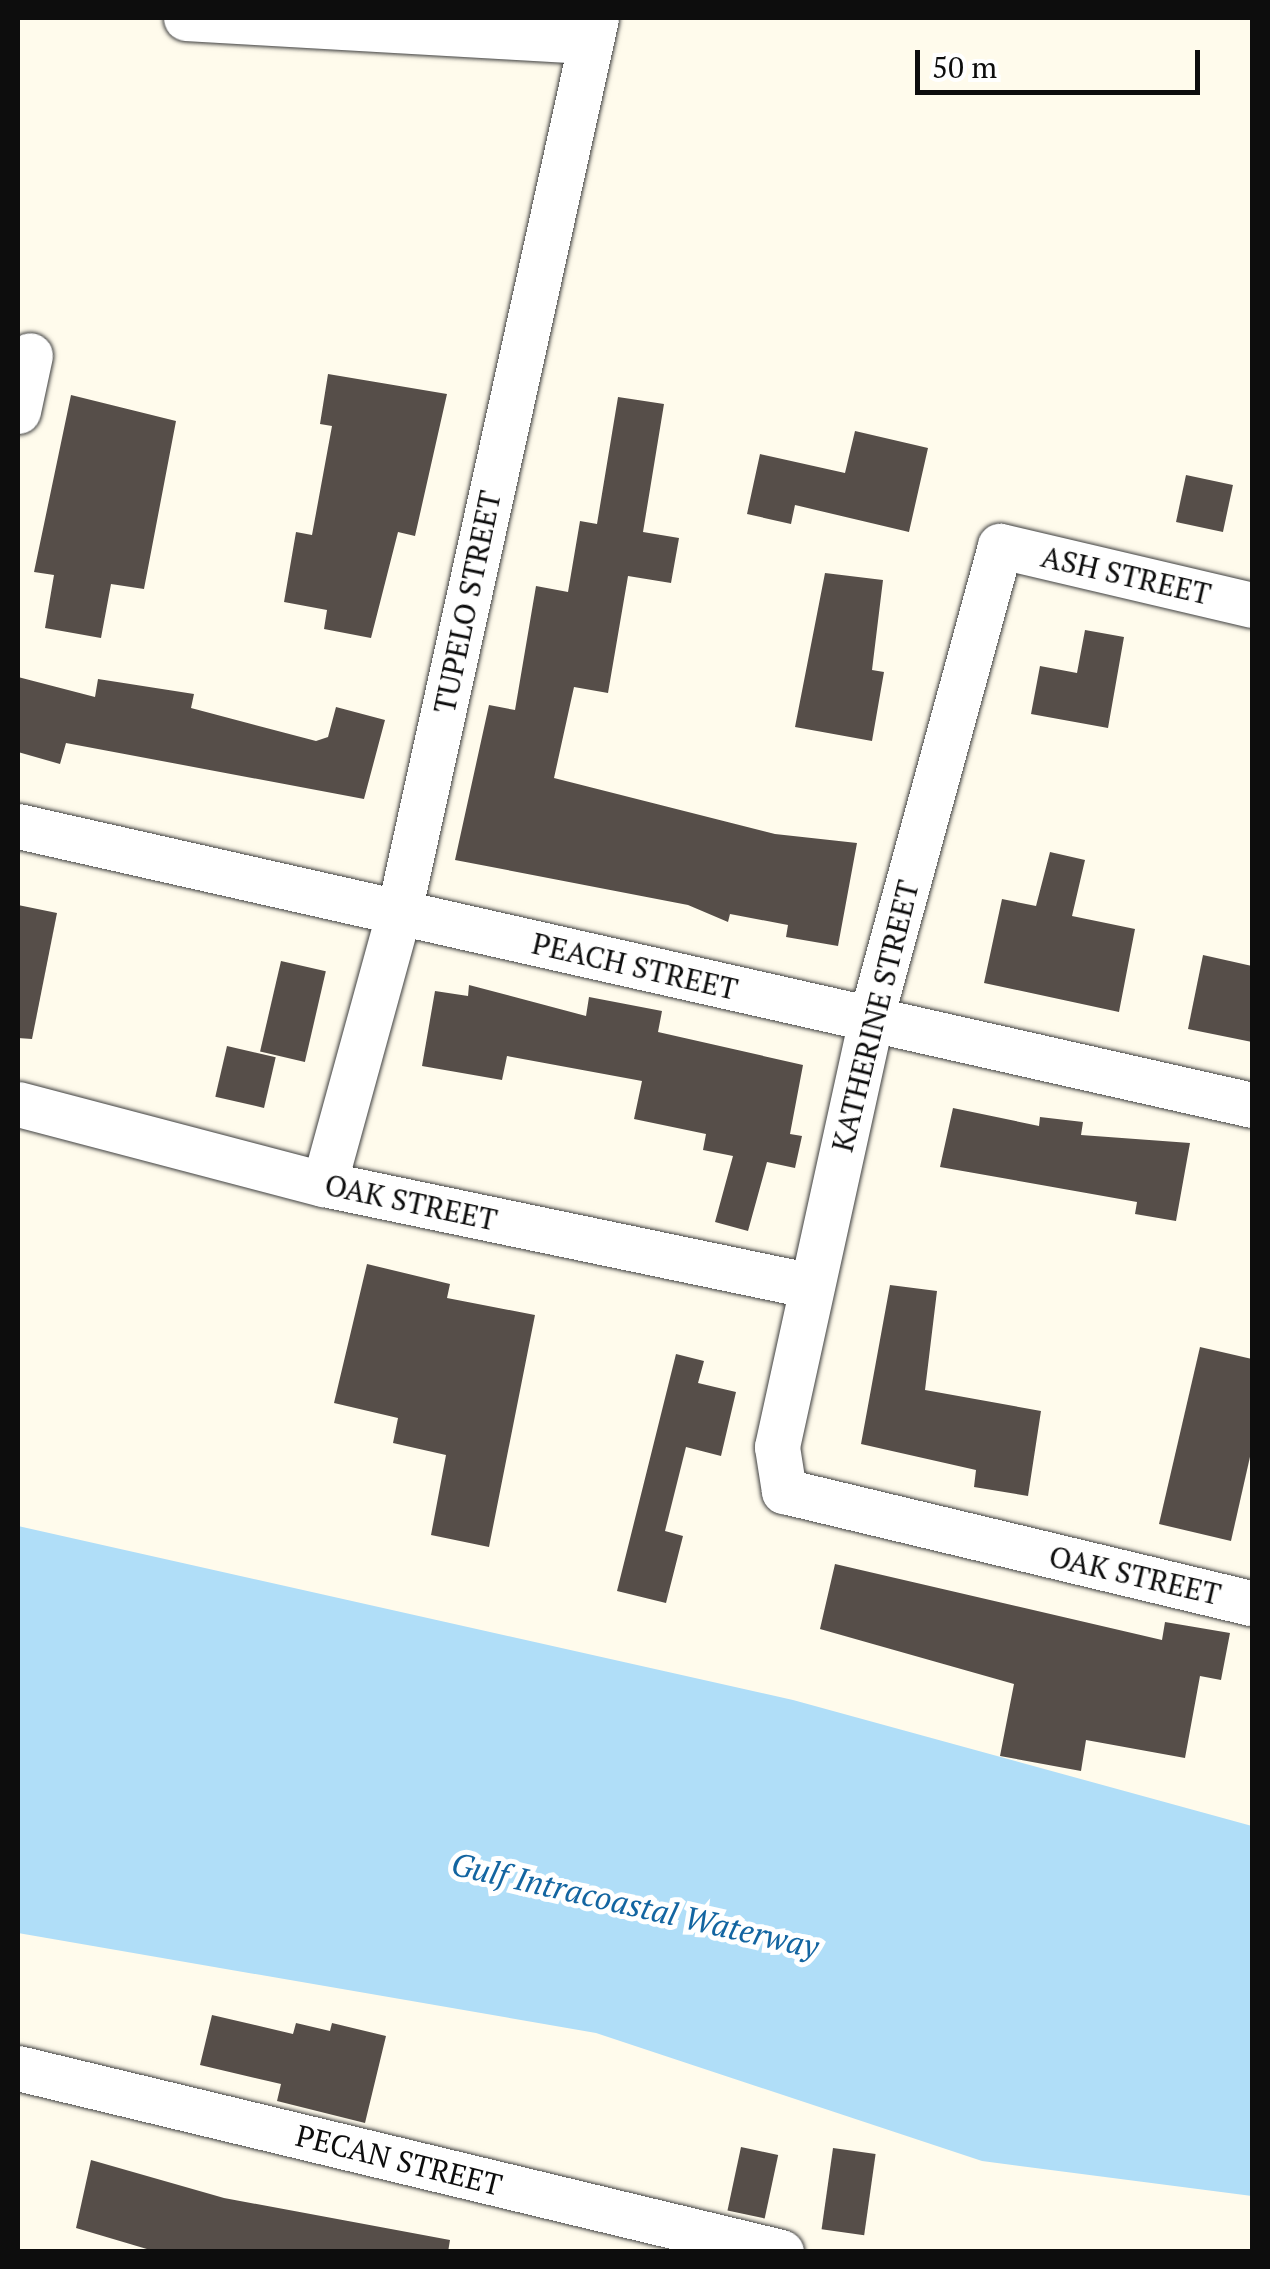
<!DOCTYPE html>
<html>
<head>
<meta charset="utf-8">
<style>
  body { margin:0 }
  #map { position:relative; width:1270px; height:2269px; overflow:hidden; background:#fffbec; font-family:"PT Serif",serif }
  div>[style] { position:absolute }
  .water>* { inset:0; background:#b0def8 }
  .building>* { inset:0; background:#564e49; transform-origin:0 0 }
  .roads { filter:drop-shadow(0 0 2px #404040) drop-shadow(0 0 2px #404040) }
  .minor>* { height:45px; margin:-22.5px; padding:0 22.5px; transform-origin:22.5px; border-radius:22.5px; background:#fff }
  span { translate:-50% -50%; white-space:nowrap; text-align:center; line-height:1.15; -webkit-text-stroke:10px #fff; paint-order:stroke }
  .street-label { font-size:30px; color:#0d0d0d }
  .water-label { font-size:32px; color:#1365a1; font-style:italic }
  .frame { position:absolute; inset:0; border:20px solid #0d0d0d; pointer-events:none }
  .scale { position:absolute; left:915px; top:50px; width:285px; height:45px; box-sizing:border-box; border:5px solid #0d0d0d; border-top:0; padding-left:12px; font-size:30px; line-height:35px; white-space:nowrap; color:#0d0d0d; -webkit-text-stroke:8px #fff; paint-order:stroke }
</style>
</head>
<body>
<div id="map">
  <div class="water">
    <div style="clip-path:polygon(18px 1526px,793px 1700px,1252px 1826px,1252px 2196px,982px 2161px,596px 2033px,18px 1933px)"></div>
  </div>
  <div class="building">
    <div style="clip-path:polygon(328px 374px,447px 394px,415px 536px,398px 532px,371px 638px,324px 629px,327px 610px,284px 602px,296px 532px,312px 535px,332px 426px,320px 424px)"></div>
    <div style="clip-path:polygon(71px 395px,176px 421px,144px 589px,111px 584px,101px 638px,45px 628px,54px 575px,34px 572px)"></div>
    <div style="clip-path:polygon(618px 397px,664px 404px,643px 532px,679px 538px,671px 583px,628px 576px,608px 693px,574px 687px,554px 778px,775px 834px,857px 843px,838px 946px,786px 937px,788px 925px,730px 914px,728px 922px,688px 905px,455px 860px,489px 705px,515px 710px,536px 586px,568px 592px,580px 521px,597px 524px)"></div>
    <div style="clip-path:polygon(855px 431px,928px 448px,909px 532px,795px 505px,791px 524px,747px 514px,760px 454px,845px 473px)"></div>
    <div style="left:1186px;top:475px;width:48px;height:48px;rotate:12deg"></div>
    <div style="clip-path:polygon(825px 573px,883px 580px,872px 670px,884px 672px,872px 741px,795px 727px)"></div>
    <div style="clip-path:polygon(1085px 630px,1124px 637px,1108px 728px,1031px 714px,1040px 666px,1077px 673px)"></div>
    <div style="clip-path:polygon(18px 677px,95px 697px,98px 679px,194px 694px,191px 708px,316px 741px,328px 737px,336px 707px,385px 720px,364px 799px,66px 743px,60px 764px,18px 752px)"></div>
    <div style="clip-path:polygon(1050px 852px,1085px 860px,1072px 916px,1135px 929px,1119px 1012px,984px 983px,1002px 899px,1036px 906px)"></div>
    <div style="clip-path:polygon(18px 905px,57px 913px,32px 1039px,18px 1038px)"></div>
    <div style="clip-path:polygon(1203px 955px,1252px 966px,1252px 1042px,1188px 1029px)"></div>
    <div style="left:281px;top:961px;width:46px;height:93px;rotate:13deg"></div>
    <div style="clip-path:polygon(469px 985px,586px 1016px,589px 997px,662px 1011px,658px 1032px,803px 1065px,790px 1134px,802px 1136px,795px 1168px,767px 1162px,748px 1231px,715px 1222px,733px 1156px,703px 1150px,706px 1134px,634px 1119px,642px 1081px,507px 1056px,502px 1080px,422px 1066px,435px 991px,468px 996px)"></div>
    <div style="left:227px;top:1046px;width:50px;height:52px;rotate:13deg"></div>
    <div style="clip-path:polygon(953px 1108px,1039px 1126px,1040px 1117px,1083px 1122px,1081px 1135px,1190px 1143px,1176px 1221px,1135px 1214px,1137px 1202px,940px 1167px)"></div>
    <div style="clip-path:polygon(367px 1264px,450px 1284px,447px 1298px,535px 1315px,489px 1547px,431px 1535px,446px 1455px,393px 1443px,398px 1418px,334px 1403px)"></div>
    <div style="clip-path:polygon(890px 1285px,937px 1291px,925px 1390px,1041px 1411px,1028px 1496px,974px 1487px,976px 1470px,861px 1444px)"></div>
    <div style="clip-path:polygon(1200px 1347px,1252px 1359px,1252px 1448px,1231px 1541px,1159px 1524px)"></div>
    <div style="clip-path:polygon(676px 1354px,704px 1361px,698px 1383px,736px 1392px,721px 1456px,686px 1447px,665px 1531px,683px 1536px,666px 1603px,617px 1591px)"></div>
    <div style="clip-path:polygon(835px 1564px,1162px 1640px,1165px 1622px,1230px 1633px,1221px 1680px,1200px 1676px,1185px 1758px,1086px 1740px,1081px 1771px,1000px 1756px,1014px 1684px,820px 1629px)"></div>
    <div style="clip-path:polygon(212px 2015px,293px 2034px,296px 2023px,330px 2031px,332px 2023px,386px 2036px,365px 2123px,277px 2101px,281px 2084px,200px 2065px)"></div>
    <div style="left:741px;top:2147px;width:38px;height:65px;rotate:12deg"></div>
    <div style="left:833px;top:2148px;width:43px;height:82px;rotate:8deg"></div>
    <div style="clip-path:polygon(91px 2160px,224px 2198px,450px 2240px,448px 2252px,157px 2252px,76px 2228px)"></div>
  </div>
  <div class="roads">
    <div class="minor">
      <div style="left:186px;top:18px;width:405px;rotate:3.3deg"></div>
      <div style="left:18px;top:411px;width:57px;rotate:-77.9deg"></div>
      <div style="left:1252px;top:605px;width:259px;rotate:-166.8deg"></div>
      <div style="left:1000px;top:546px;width:490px;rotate:105.3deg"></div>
      <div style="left:871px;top:1019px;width:438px;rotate:102.4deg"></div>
      <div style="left:777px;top:1447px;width:45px;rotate:81deg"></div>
      <div style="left:784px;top:1491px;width:481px;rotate:13.5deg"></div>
      <div style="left:18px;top:826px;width:1265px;rotate:12.74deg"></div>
      <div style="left:18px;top:1104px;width:316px;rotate:14.7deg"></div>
      <div style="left:324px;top:1184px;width:495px;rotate:11.8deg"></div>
      <div style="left:324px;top:1184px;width:282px;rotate:-74.6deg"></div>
      <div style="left:399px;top:912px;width:915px;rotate:-77.57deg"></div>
      <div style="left:18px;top:2068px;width:785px;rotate:13.56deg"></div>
    </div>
  </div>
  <div class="street-label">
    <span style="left:1126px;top:575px;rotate:13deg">ASH STREET</span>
    <span style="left:467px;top:602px;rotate:-78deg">TUPELO STREET</span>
    <span style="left:635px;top:966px;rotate:13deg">PEACH STREET</span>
    <span style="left:875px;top:1016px;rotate:-76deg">KATHERINE STREET</span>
    <span style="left:411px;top:1202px;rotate:12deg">OAK STREET</span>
    <span style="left:1135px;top:1575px;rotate:13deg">OAK STREET</span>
    <span style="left:399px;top:2160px;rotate:14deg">PECAN STREET</span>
  </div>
  <div class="water-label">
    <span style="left:635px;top:1905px;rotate:13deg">Gulf Intracoastal Waterway</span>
  </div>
  <div class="frame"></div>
  <div class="scale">50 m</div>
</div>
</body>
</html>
